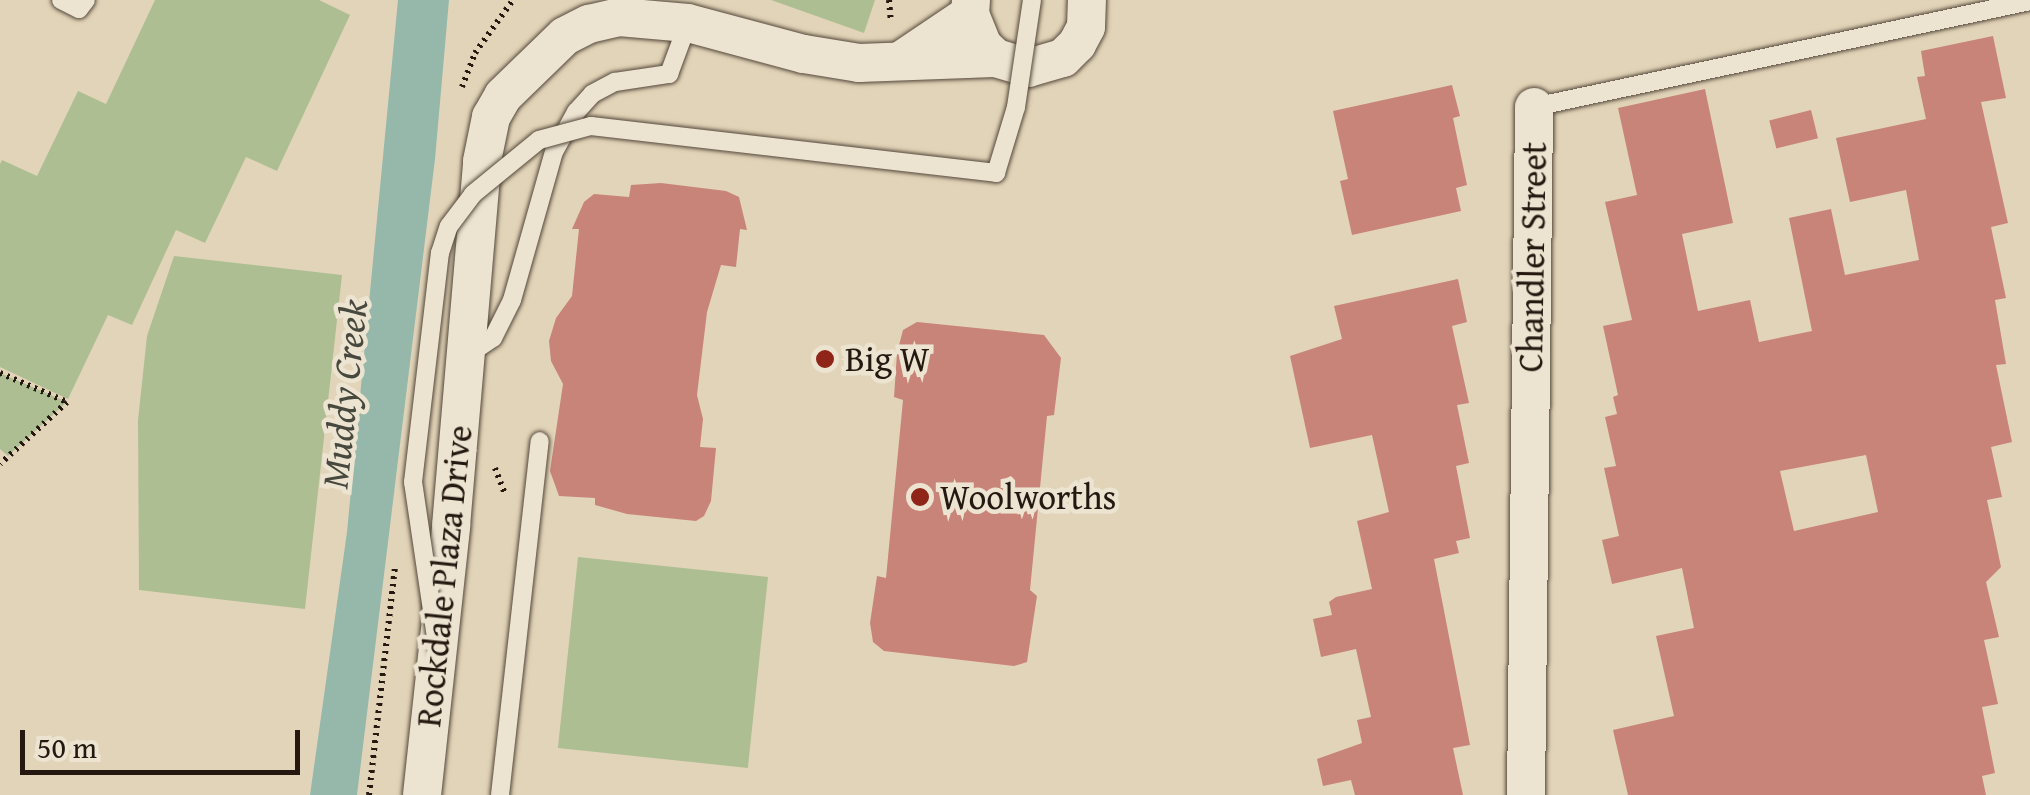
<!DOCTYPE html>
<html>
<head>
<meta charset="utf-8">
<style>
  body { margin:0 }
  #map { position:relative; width:2030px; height:795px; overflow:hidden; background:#e2d4b8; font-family:"Gentium Book Plus",serif }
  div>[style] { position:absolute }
  .green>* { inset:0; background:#aebe93; transform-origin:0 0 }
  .water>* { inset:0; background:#95b8ab }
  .building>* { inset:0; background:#c88478; transform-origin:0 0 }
  .path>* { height:6px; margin-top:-3px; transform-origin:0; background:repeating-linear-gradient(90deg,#251810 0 2.5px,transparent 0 7.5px) }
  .roads { filter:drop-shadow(0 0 2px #54473a) drop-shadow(0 0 2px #54473a) }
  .lane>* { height:18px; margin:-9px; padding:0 9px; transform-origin:9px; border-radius:9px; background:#ece3d1 }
  .street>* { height:38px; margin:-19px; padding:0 19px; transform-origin:19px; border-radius:19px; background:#ece3d1 }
  .bridges { filter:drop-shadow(0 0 2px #54473a) drop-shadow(0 0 2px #54473a) }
  .lane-bridge>* { height:18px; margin:-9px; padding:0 9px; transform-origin:9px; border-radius:9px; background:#ece3d1 }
  .dots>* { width:28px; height:28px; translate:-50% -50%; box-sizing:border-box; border:5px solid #ece3d1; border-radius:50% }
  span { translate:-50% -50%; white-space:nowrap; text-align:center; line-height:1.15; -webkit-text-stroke:9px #ece3d1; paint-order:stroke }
  .street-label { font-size:35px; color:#251810 }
  .poi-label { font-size:35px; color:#251810 }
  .left { translate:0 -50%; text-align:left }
  .water-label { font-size:38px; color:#47483e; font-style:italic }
  .scale { position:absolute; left:20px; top:730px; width:280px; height:45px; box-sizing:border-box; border:5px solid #251810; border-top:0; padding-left:12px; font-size:30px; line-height:35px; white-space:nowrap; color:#251810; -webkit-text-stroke:8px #ece3d1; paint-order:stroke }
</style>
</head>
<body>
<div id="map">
  <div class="green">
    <div style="clip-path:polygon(155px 0,319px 0,350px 15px,277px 171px,246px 157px,205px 243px,176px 230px,132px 325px,108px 315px,68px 399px,0 367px,0 164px,2px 160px,37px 176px,78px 91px,106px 104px)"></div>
    <div style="clip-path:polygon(771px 0,875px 0,864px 33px)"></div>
    <div style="clip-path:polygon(174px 256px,342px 275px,305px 609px,139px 590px,138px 420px,147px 336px)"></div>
    <div style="clip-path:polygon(0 373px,67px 402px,8px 456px,0 449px)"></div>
    <div style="left:578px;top:557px;width:191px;height:192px;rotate:6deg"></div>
  </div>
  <div class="water">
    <div style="clip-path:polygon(398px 0,449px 0,435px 159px,357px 795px,310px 795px,347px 532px)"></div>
  </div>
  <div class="building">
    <div style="clip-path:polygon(evenodd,1993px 36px,2006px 98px,1981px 102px,2008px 223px,1991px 227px,2006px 298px,1995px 300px,2006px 364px,1996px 365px,2012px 442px,1991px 447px,2002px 497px,1987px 500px,2001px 567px,1986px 582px,1999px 637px,1984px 640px,1998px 704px,1982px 707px,1995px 773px,1982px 776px,1986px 795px,1628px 795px,1613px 730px,1674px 716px,1656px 636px,1694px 628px,1682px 568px,1612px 584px,1602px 540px,1619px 536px,1604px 468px,1616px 466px,1605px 417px,1617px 414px,1613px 397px,1618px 395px,1603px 326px,1632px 320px,1605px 202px,1637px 195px,1618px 108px,1705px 89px,1733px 223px,1682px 234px,1698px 311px,1750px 300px,1759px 342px,1812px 331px,1789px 218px,1831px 209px,1845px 275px,1919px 260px,1906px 190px,1850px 202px,1836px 138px,1926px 119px,1917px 77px,1925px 76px,1921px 51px,1993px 36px,1866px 455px,1878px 512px,1794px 531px,1780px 471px,1866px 455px)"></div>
    <div style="clip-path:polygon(1452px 85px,1460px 116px,1453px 118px,1467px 185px,1456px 188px,1461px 211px,1352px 235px,1340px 181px,1348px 179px,1333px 111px)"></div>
    <div style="left:1811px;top:110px;width:29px;height:43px;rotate:76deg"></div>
    <div style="clip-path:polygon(661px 183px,726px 191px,739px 197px,747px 230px,740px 229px,736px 267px,721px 265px,707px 312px,697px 395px,703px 419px,700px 447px,716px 448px,711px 501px,704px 516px,696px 521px,627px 514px,595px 505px,595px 498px,559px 496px,550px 471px,563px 384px,551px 361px,549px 341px,556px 318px,572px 296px,579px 229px,572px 229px,584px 202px,594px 194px,629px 197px,631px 185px)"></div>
    <div style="clip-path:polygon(1458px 279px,1467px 322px,1452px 326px,1469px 403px,1457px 405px,1469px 463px,1456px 466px,1470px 538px,1456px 541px,1459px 553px,1434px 559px,1470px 745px,1453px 748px,1463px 795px,1355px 795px,1351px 780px,1323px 786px,1317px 759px,1362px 743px,1357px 720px,1371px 717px,1356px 649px,1321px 657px,1313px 619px,1332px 615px,1329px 602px,1336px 597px,1372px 589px,1357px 521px,1389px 512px,1372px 435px,1310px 448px,1290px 356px,1342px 339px,1334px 306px)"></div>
    <div style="clip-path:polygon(917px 322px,1044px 335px,1061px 358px,1054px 415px,1047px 416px,1030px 590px,1037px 596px,1027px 662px,1014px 666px,884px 651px,873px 642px,870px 623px,877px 576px,886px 578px,903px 400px,894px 397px,897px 353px,903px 330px)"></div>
  </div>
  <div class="path">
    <div style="left:889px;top:0;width:22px;rotate:85deg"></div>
    <div style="left:462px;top:87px;width:36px;rotate:-69deg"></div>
    <div style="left:475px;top:53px;width:65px;rotate:-54.4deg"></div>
    <div style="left:0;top:373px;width:73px;rotate:23.4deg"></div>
    <div style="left:67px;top:402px;width:91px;rotate:137.2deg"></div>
    <div style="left:495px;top:468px;width:28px;rotate:69deg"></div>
    <div style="left:369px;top:795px;width:228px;rotate:-83.5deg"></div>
  </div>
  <div class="roads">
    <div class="lane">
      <div style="left:61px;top:0;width:20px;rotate:27deg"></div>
      <div style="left:79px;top:9px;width:11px;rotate:-52deg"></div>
      <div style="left:1534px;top:107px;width:507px;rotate:-12.06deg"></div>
      <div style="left:469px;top:354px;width:29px;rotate:-34deg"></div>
      <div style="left:493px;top:338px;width:42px;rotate:-63.4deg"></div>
      <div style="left:512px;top:300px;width:154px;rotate:-74.2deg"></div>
      <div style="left:554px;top:152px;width:46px;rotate:-61.2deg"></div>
      <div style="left:576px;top:112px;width:24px;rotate:-48deg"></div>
      <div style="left:592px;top:94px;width:26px;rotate:-28deg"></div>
      <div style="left:615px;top:82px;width:55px;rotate:-8.4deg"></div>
      <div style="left:669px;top:74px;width:54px;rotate:-69.6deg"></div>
      <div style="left:500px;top:795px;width:356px;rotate:-83.6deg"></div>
    </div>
    <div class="street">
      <div style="left:971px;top:0;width:14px;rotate:94deg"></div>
      <div style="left:970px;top:14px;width:35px;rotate:68deg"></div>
      <div style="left:983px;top:46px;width:18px;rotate:43deg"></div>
      <div style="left:996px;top:58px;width:34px;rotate:17deg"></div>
      <div style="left:1028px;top:68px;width:36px;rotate:-16deg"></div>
      <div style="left:1063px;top:58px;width:20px;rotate:-45deg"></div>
      <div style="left:1077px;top:44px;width:19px;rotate:-62deg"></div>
      <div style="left:1086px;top:27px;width:27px;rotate:-88deg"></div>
      <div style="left:903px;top:59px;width:81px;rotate:-33.9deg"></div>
      <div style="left:422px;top:795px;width:271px;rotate:-83.8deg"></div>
      <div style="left:451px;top:526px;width:366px;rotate:-85.1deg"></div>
      <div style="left:482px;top:161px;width:45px;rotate:-78.4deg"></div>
      <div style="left:491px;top:117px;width:24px;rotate:-60deg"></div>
      <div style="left:503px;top:96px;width:86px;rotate:-44.1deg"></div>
      <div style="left:565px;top:36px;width:27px;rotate:-27deg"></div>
      <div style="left:589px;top:24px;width:31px;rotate:-13deg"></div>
      <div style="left:619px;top:17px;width:69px;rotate:5deg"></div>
      <div style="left:688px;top:23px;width:120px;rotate:15deg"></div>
      <div style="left:804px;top:54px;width:56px;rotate:9.3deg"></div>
      <div style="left:859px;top:63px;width:137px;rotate:-2.1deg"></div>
      <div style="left:1526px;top:795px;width:688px;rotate:-89.33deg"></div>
    </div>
  </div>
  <div class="bridges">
    <div class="lane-bridge">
      <div style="left:438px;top:651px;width:171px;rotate:-98.4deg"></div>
      <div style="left:413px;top:482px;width:231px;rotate:-83.3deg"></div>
      <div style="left:440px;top:253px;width:28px;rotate:-72deg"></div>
      <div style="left:449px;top:226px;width:40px;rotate:-53deg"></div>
      <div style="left:473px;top:194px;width:85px;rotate:-39.3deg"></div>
      <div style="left:539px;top:140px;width:54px;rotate:-15.1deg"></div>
      <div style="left:591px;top:126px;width:408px;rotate:6.6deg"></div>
      <div style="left:996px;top:173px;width:69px;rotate:-73.1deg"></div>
      <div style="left:1016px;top:107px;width:108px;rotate:-81.5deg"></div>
    </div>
  </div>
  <div class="dots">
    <div style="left:825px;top:359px;background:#8f2418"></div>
    <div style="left:920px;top:497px;background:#8f2418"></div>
  </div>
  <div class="street-label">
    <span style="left:1532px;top:257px;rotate:-89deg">Chandler Street</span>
    <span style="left:444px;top:576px;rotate:-84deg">Rockdale Plaza Drive</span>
  </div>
  <div class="poi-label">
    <span class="left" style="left:845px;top:359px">Big W</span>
    <span class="left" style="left:940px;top:497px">Woolworths</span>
  </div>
  <div class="water-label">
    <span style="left:344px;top:394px;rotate:-84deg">Muddy Creek</span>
  </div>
  <div class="scale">50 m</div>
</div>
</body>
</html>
